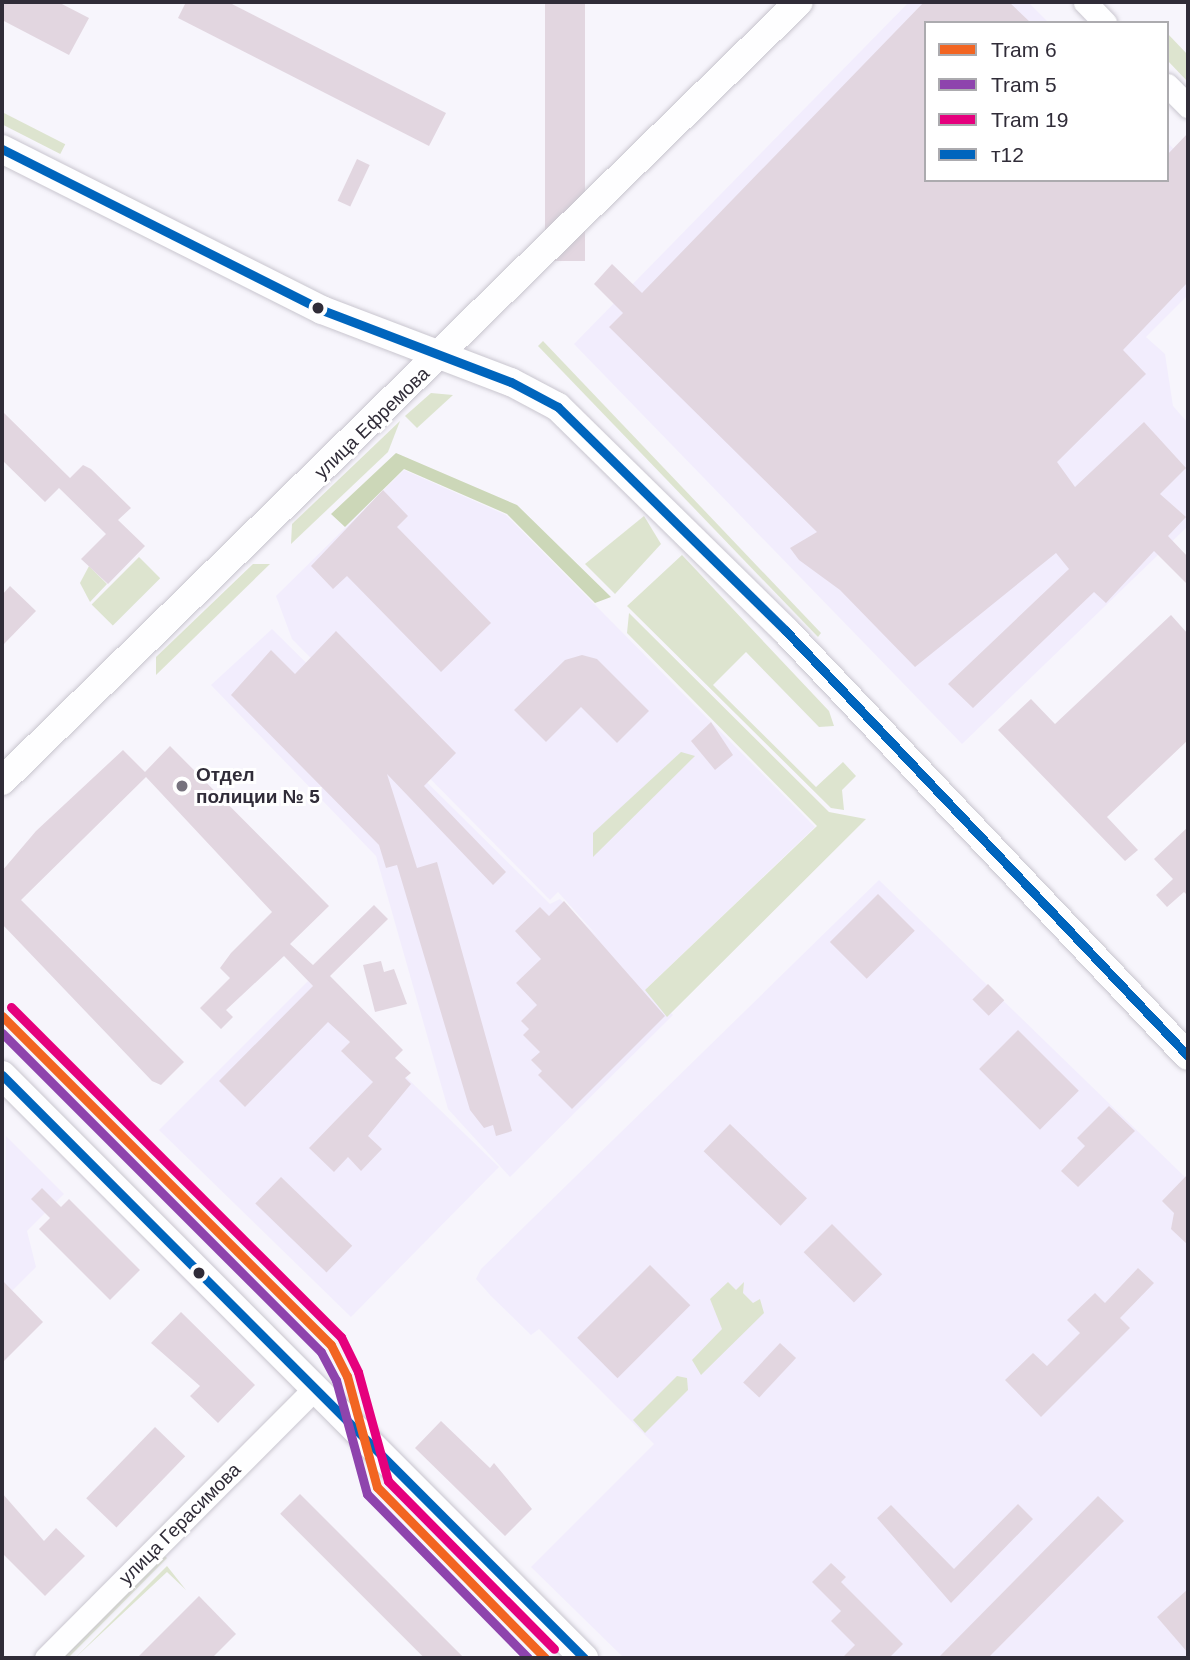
<!DOCTYPE html>
<html>
<head>
<meta charset="utf-8">
<style>
  body { margin:0 }
  #map { position:relative; width:1190px; height:1660px; overflow:hidden; background:#f7f5fc; font-family:Helvetica,sans-serif }
  div>[style] { position:absolute }
  .built>* { inset:0; background:#f2edfd }
  .green>* { inset:0; background:#dde4cf; transform-origin:0 0 }
  .forest>* { inset:0; background:#ccd7b8 }
  .building>* { inset:0; background:#e2d6e0; transform-origin:0 0 }
  .roads { filter:drop-shadow(0 0 2px #c9c6cf) drop-shadow(0 0 2px #c9c6cf) }
  .minor>* { height:23px; margin:-11.5px; padding:0 11.5px; transform-origin:11.5px; border-radius:11.5px; background:#fefeff }
  .tertiary>* { height:28px; margin:-14px; padding:0 14px; transform-origin:14px; border-radius:14px; background:#fefeff }
  .bus-1>* { height:9px; margin:-4.5px; padding:0 4.5px; transform-origin:4.5px; border-radius:4.5px; background:#0065bd }
  .tram-1>* { height:9px; margin:-4.5px; padding:0 4.5px; transform-origin:4.5px; border-radius:4.5px; background:#f26522 }
  .tram-2>* { height:9px; margin:-4.5px; padding:0 4.5px; transform-origin:4.5px; border-radius:4.5px; background:#8e44ad }
  .tram-3>* { height:9px; margin:-4.5px; padding:0 4.5px; transform-origin:4.5px; border-radius:4.5px; background:#e5007d }
  .dots>* { width:19px; height:19px; translate:-50% -50%; box-sizing:border-box; border:4px solid #fff; border-radius:50% }
  span { translate:-50% -50%; white-space:nowrap; text-align:center; line-height:1.15; -webkit-text-stroke:6px #fff; paint-order:stroke }
  .street-label { font-size:19px; color:#302c38 }
  .poi-label { font-size:19px; color:#302c38; font-weight:700 }
  .left { translate:0 -50%; text-align:left }
  .frame { position:absolute; inset:0; border:4px solid #302c38; pointer-events:none }
  .legend { position:absolute; left:924px; top:21px; width:245px; height:161px; box-sizing:border-box; background:#fff; border:2px solid #acabaf; margin:0; padding:9px 12px; list-style:none; font-size:21px; color:#302c38 }
  .legend li { display:flex; align-items:center; gap:14px; height:35px }
  .legend b { width:35px; border:2px solid #acabaf }
</style>
</head>
<body>
<div id="map">
  <div class="built">
    <div style="clip-path:polygon(909px 2px,1028px 2px,1049px 23px,926px 23px,926px 180px,1167px 180px,1167px 142px,1188px 164px,1188px 295px,1146px 337px,1165px 354px,1173px 406px,1188px 423px,1188px 526px,962px 744px,574px 344px)"></div>
    <div style="clip-path:polygon(404px 470px,506px 515px,815px 827px,647px 988px,673px 1015px,510px 1177px,448px 1109px,376px 856px,211px 685px,272px 629px,550px 904px,560px 899px,600px 939px,558px 892px,550px 900px,292px 639px,276px 596px)"></div>
    <div style="clip-path:polygon(879px 880px,1188px 1180px,1188px 1658px,624px 1658px,531px 1567px,654px 1444px,539px 1329px,531px 1335px,491px 1296px,476px 1279px,481px 1269px)"></div>
    <div style="clip-path:polygon(308px 981px,346px 1019px,336px 1029px,350px 1042px,342px 1052px,362px 1071px,374px 1059px,398px 1085px,406px 1077px,499px 1167px,351px 1317px,159px 1130px)"></div>
    <div style="clip-path:polygon(6px 1136px,64px 1194px,27px 1231px,36px 1267px,2px 1301px)"></div>
  </div>
  <div class="green">
    <div style="clip-path:polygon(1167px 33px,1188px 55px,1188px 82px,1167px 60px)"></div>
    <div style="left:2px;top:112px;width:71px;height:11px;rotate:27deg"></div>
    <div style="clip-path:polygon(543px 341px,821px 633px,818px 637px,538px 346px)"></div>
    <div style="clip-path:polygon(431px 393px,453px 395px,417px 428px,405px 416px)"></div>
    <div style="clip-path:polygon(400px 421px,388px 452px,291px 544px,292px 524px)"></div>
    <div style="clip-path:polygon(644px 516px,661px 544px,615px 594px,585px 564px)"></div>
    <div style="clip-path:polygon(682px 555px,829px 711px,834px 726px,819px 727px,746px 652px,713px 685px,816px 787px,843px 762px,856px 776px,842px 790px,844px 810px,831px 808px,627px 606px)"></div>
    <div style="left:139px;top:557px;width:30px;height:67px;rotate:45deg"></div>
    <div style="clip-path:polygon(253px 564px,270px 564px,156px 675px,156px 657px)"></div>
    <div style="clip-path:polygon(89px 566px,107px 584px,90px 602px,80px 583px)"></div>
    <div style="clip-path:polygon(629px 613px,829px 812px,866px 819px,667px 1017px,645px 990px,817px 826px,627px 633px)"></div>
    <div style="clip-path:polygon(681px 752px,695px 756px,593px 857px,593px 833px)"></div>
    <div style="clip-path:polygon(728px 1282px,736px 1290px,744px 1282px,743px 1293px,753px 1303px,760px 1299px,764px 1313px,701px 1375px,692px 1360px,722px 1329px,710px 1299px)"></div>
    <div style="clip-path:polygon(677px 1376px,687px 1378px,688px 1390px,645px 1433px,633px 1420px)"></div>
    <div style="clip-path:polygon(159px 1551px,167px 1558px,68px 1658px,58px 1658px)"></div>
    <div style="clip-path:polygon(167px 1566px,186px 1590px,167px 1572px,75px 1658px)"></div>
  </div>
  <div class="forest">
    <div style="clip-path:polygon(396px 453px,517px 505px,611px 597px,595px 603px,507px 514px,404px 469px,345px 527px,331px 514px)"></div>
  </div>
  <div class="building">
    <div style="clip-path:polygon(2px 2px,58px 2px,89px 18px,69px 55px,2px 20px)"></div>
    <div style="clip-path:polygon(186px 2px,228px 2px,446px 113px,429px 146px,178px 18px)"></div>
    <div style="left:545px;top:2px;width:40px;height:259px"></div>
    <div style="clip-path:polygon(924px 2px,1009px 2px,1031px 23px,926px 23px,926px 180px,1167px 180px,1167px 155px,1188px 133px,1188px 282px,1123px 350px,1146px 374px,1057px 462px,1075px 487px,1144px 422px,1186px 468px,1160px 494px,1186px 517px,1168px 536px,1188px 557px,1188px 585px,1154px 551px,1106px 603px,1094px 592px,973px 708px,948px 684px,1069px 569px,1056px 553px,915px 667px,840px 590px,799px 560px,790px 548px,817px 532px,609px 327px,623px 313px,594px 284px,612px 264px,642px 293px)"></div>
    <div style="left:357px;top:159px;width:14px;height:46px;rotate:25deg"></div>
    <div style="clip-path:polygon(2px 411px,70px 478px,83px 465px,91px 469px,131px 508px,118px 520px,145px 546px,108px 584px,81px 559px,106px 534px,59px 488px,45px 502px,2px 460px)"></div>
    <div style="clip-path:polygon(383px 490px,408px 516px,397px 527px,491px 623px,441px 672px,347px 576px,333px 589px,311px 566px)"></div>
    <div style="clip-path:polygon(10px 586px,36px 611px,2px 646px,2px 595px)"></div>
    <div style="clip-path:polygon(1171px 615px,1188px 634px,1188px 740px,1107px 817px,1138px 850px,1125px 861px,998px 730px,1031px 699px,1055px 724px)"></div>
    <div style="clip-path:polygon(336px 631px,456px 753px,424px 786px,506px 872px,493px 885px,387px 774px,417px 868px,437px 862px,512px 1131px,496px 1136px,493px 1125px,484px 1128px,470px 1110px,397px 865px,386px 868px,379px 845px,231px 695px,271px 650px,295px 674px)"></div>
    <div style="clip-path:polygon(582px 655px,597px 659px,649px 711px,617px 743px,581px 707px,546px 742px,514px 710px,565px 660px)"></div>
    <div style="clip-path:polygon(711px 722px,733px 755px,715px 770px,691px 741px)"></div>
    <div style="clip-path:polygon(170px 746px,329px 906px,290px 944px,313px 965px,374px 905px,388px 919px,330px 976px,403px 1050px,395px 1058px,411px 1073px,405px 1078px,411px 1084px,368px 1136px,382px 1149px,361px 1171px,348px 1157px,334px 1172px,309px 1148px,373px 1082px,341px 1051px,350px 1042px,328px 1022px,245px 1107px,219px 1081px,313px 986px,284px 956px,226px 1010px,233px 1017px,221px 1029px,200px 1008px,230px 978px,220px 968px,231px 953px,272px 912px,146px 777px,21px 900px,184px 1062px,161px 1085px,152px 1081px,2px 924px,2px 871px,36px 831px,123px 750px,145px 772px)"></div>
    <div style="clip-path:polygon(1188px 827px,1188px 896px,1184px 892px,1167px 907px,1156px 895px,1173px 879px,1154px 859px)"></div>
    <div style="left:878px;top:894px;width:52px;height:68px;rotate:45deg"></div>
    <div style="clip-path:polygon(564px 901px,665px 1016px,572px 1109px,538px 1075px,542px 1071px,531px 1060px,540px 1052px,523px 1035px,529px 1029px,521px 1021px,537px 1005px,516px 983px,541px 959px,515px 931px,540px 907px,549px 916px)"></div>
    <div style="clip-path:polygon(381px 961px,384px 972px,394px 969px,407px 1004px,375px 1012px,363px 965px)"></div>
    <div style="left:988px;top:984px;width:23px;height:22px;rotate:45deg"></div>
    <div style="left:1018px;top:1030px;width:86px;height:55px;rotate:45deg"></div>
    <div style="clip-path:polygon(1109px 1106px,1135px 1131px,1078px 1187px,1061px 1171px,1085px 1146px,1077px 1138px)"></div>
    <div style="left:730px;top:1124px;width:107px;height:38px;rotate:44deg"></div>
    <div style="clip-path:polygon(1188px 1174px,1188px 1245px,1171px 1229px,1174px 1213px,1162px 1201px)"></div>
    <div style="left:281px;top:1177px;width:99px;height:37px;rotate:44deg"></div>
    <div style="clip-path:polygon(42px 1188px,61px 1207px,69px 1199px,140px 1270px,110px 1300px,39px 1229px,50px 1218px,31px 1199px)"></div>
    <div style="left:832px;top:1224px;width:71px;height:40px;rotate:45deg"></div>
    <div style="left:650px;top:1265px;width:57px;height:103px;rotate:45deg"></div>
    <div style="clip-path:polygon(1138px 1268px,1154px 1283px,1120px 1318px,1130px 1328px,1041px 1417px,1005px 1380px,1033px 1353px,1047px 1366px,1080px 1333px,1067px 1320px,1095px 1293px,1105px 1303px)"></div>
    <div style="clip-path:polygon(2px 1280px,43px 1322px,2px 1363px)"></div>
    <div style="clip-path:polygon(181px 1312px,255px 1385px,218px 1423px,190px 1396px,200px 1386px,151px 1343px)"></div>
    <div style="left:780px;top:1343px;width:22px;height:54px;rotate:43deg"></div>
    <div style="clip-path:polygon(441px 1421px,490px 1468px,494px 1463px,532px 1509px,505px 1536px,415px 1448px)"></div>
    <div style="left:155px;top:1427px;width:42px;height:99px;rotate:44deg"></div>
    <div style="clip-path:polygon(2px 1493px,44px 1541px,56px 1528px,85px 1556px,45px 1596px,2px 1553px)"></div>
    <div style="left:300px;top:1494px;width:231px;height:28px;rotate:45deg"></div>
    <div style="clip-path:polygon(1098px 1496px,1124px 1521px,988px 1658px,938px 1658px)"></div>
    <div style="clip-path:polygon(1018px 1504px,1033px 1519px,951px 1603px,877px 1518px,891px 1505px,954px 1569px)"></div>
    <div style="clip-path:polygon(831px 1563px,846px 1577px,841px 1582px,903px 1644px,889px 1658px,842px 1658px,855px 1645px,831px 1621px,841px 1611px,812px 1582px)"></div>
    <div style="clip-path:polygon(1188px 1589px,1188px 1653px,1157px 1617px)"></div>
    <div style="clip-path:polygon(199px 1596px,236px 1634px,212px 1658px,137px 1658px)"></div>
  </div>
  <div class="roads">
    <div class="minor">
      <div style="left:1085px;top:2px;width:29px;rotate:46deg"></div>
      <div style="left:1167px;top:85px;width:30px;rotate:45deg"></div>
      <div style="left:46px;top:1658px;width:380px;rotate:-45.1deg"></div>
    </div>
    <div class="tertiary">
      <div style="left:2px;top:149px;width:358px;rotate:26.7deg"></div>
      <div style="left:322px;top:310px;width:202px;rotate:20.9deg"></div>
      <div style="left:511px;top:382px;width:53px;rotate:28deg"></div>
      <div style="left:558px;top:407px;width:318px;rotate:44.5deg"></div>
      <div style="left:785px;top:630px;width:586px;rotate:46.59deg"></div>
      <div style="left:2px;top:781px;width:1114px;rotate:-44.35deg"></div>
      <div style="left:2px;top:1075px;width:824px;rotate:45.05deg"></div>
    </div>
  </div>
  <div class="bus-1">
    <div style="left:2px;top:149px;width:358px;rotate:26.7deg"></div>
    <div style="left:322px;top:310px;width:202px;rotate:20.9deg"></div>
    <div style="left:511px;top:382px;width:53px;rotate:28deg"></div>
    <div style="left:558px;top:407px;width:318px;rotate:44.5deg"></div>
    <div style="left:785px;top:630px;width:586px;rotate:46.59deg"></div>
    <div style="left:2px;top:1075px;width:824px;rotate:45.05deg"></div>
  </div>
  <div class="tram-1">
    <div style="left:2px;top:1016px;width:465px;rotate:45deg"></div>
    <div style="left:331px;top:1345px;width:35px;rotate:63deg"></div>
    <div style="left:347px;top:1376px;width:115px;rotate:74.9deg"></div>
    <div style="left:377px;top:1487px;width:240px;rotate:45.5deg"></div>
  </div>
  <div class="tram-2">
    <div style="left:2px;top:1033px;width:451px;rotate:45deg"></div>
    <div style="left:321px;top:1352px;width:32px;rotate:62deg"></div>
    <div style="left:336px;top:1380px;width:118px;rotate:74.8deg"></div>
    <div style="left:367px;top:1494px;width:230px;rotate:45.5deg"></div>
  </div>
  <div class="tram-3">
    <div style="left:11px;top:1007px;width:467px;rotate:45deg"></div>
    <div style="left:341px;top:1337px;width:39px;rotate:64deg"></div>
    <div style="left:358px;top:1372px;width:113px;rotate:74.6deg"></div>
    <div style="left:388px;top:1481px;width:236px;rotate:45.3deg"></div>
  </div>
  <div class="dots">
    <div style="left:318px;top:308px;background:#302c38"></div>
    <div style="left:182px;top:786px;background:#76727d"></div>
    <div style="left:199px;top:1273px;background:#302c38"></div>
  </div>
  <div class="street-label">
    <span style="left:372px;top:423px;rotate:-44deg">улица Ефремова</span>
    <span style="left:180px;top:1524px;rotate:-45deg">улица Герасимова</span>
  </div>
  <div class="poi-label">
    <span class="left" style="left:196px;top:786px">Отдел<br>полиции № 5</span>
  </div>
  <div class="frame"></div>
  <ul class="legend">
  <li><b style="height:9px;background:#f26522"></b>Tram 6</li>
  <li><b style="height:9px;background:#8e44ad"></b>Tram 5</li>
  <li><b style="height:9px;background:#e5007d"></b>Tram 19</li>
  <li><b style="height:9px;background:#0065bd"></b>т12</li>
  </ul>
</div>
</body>
</html>
